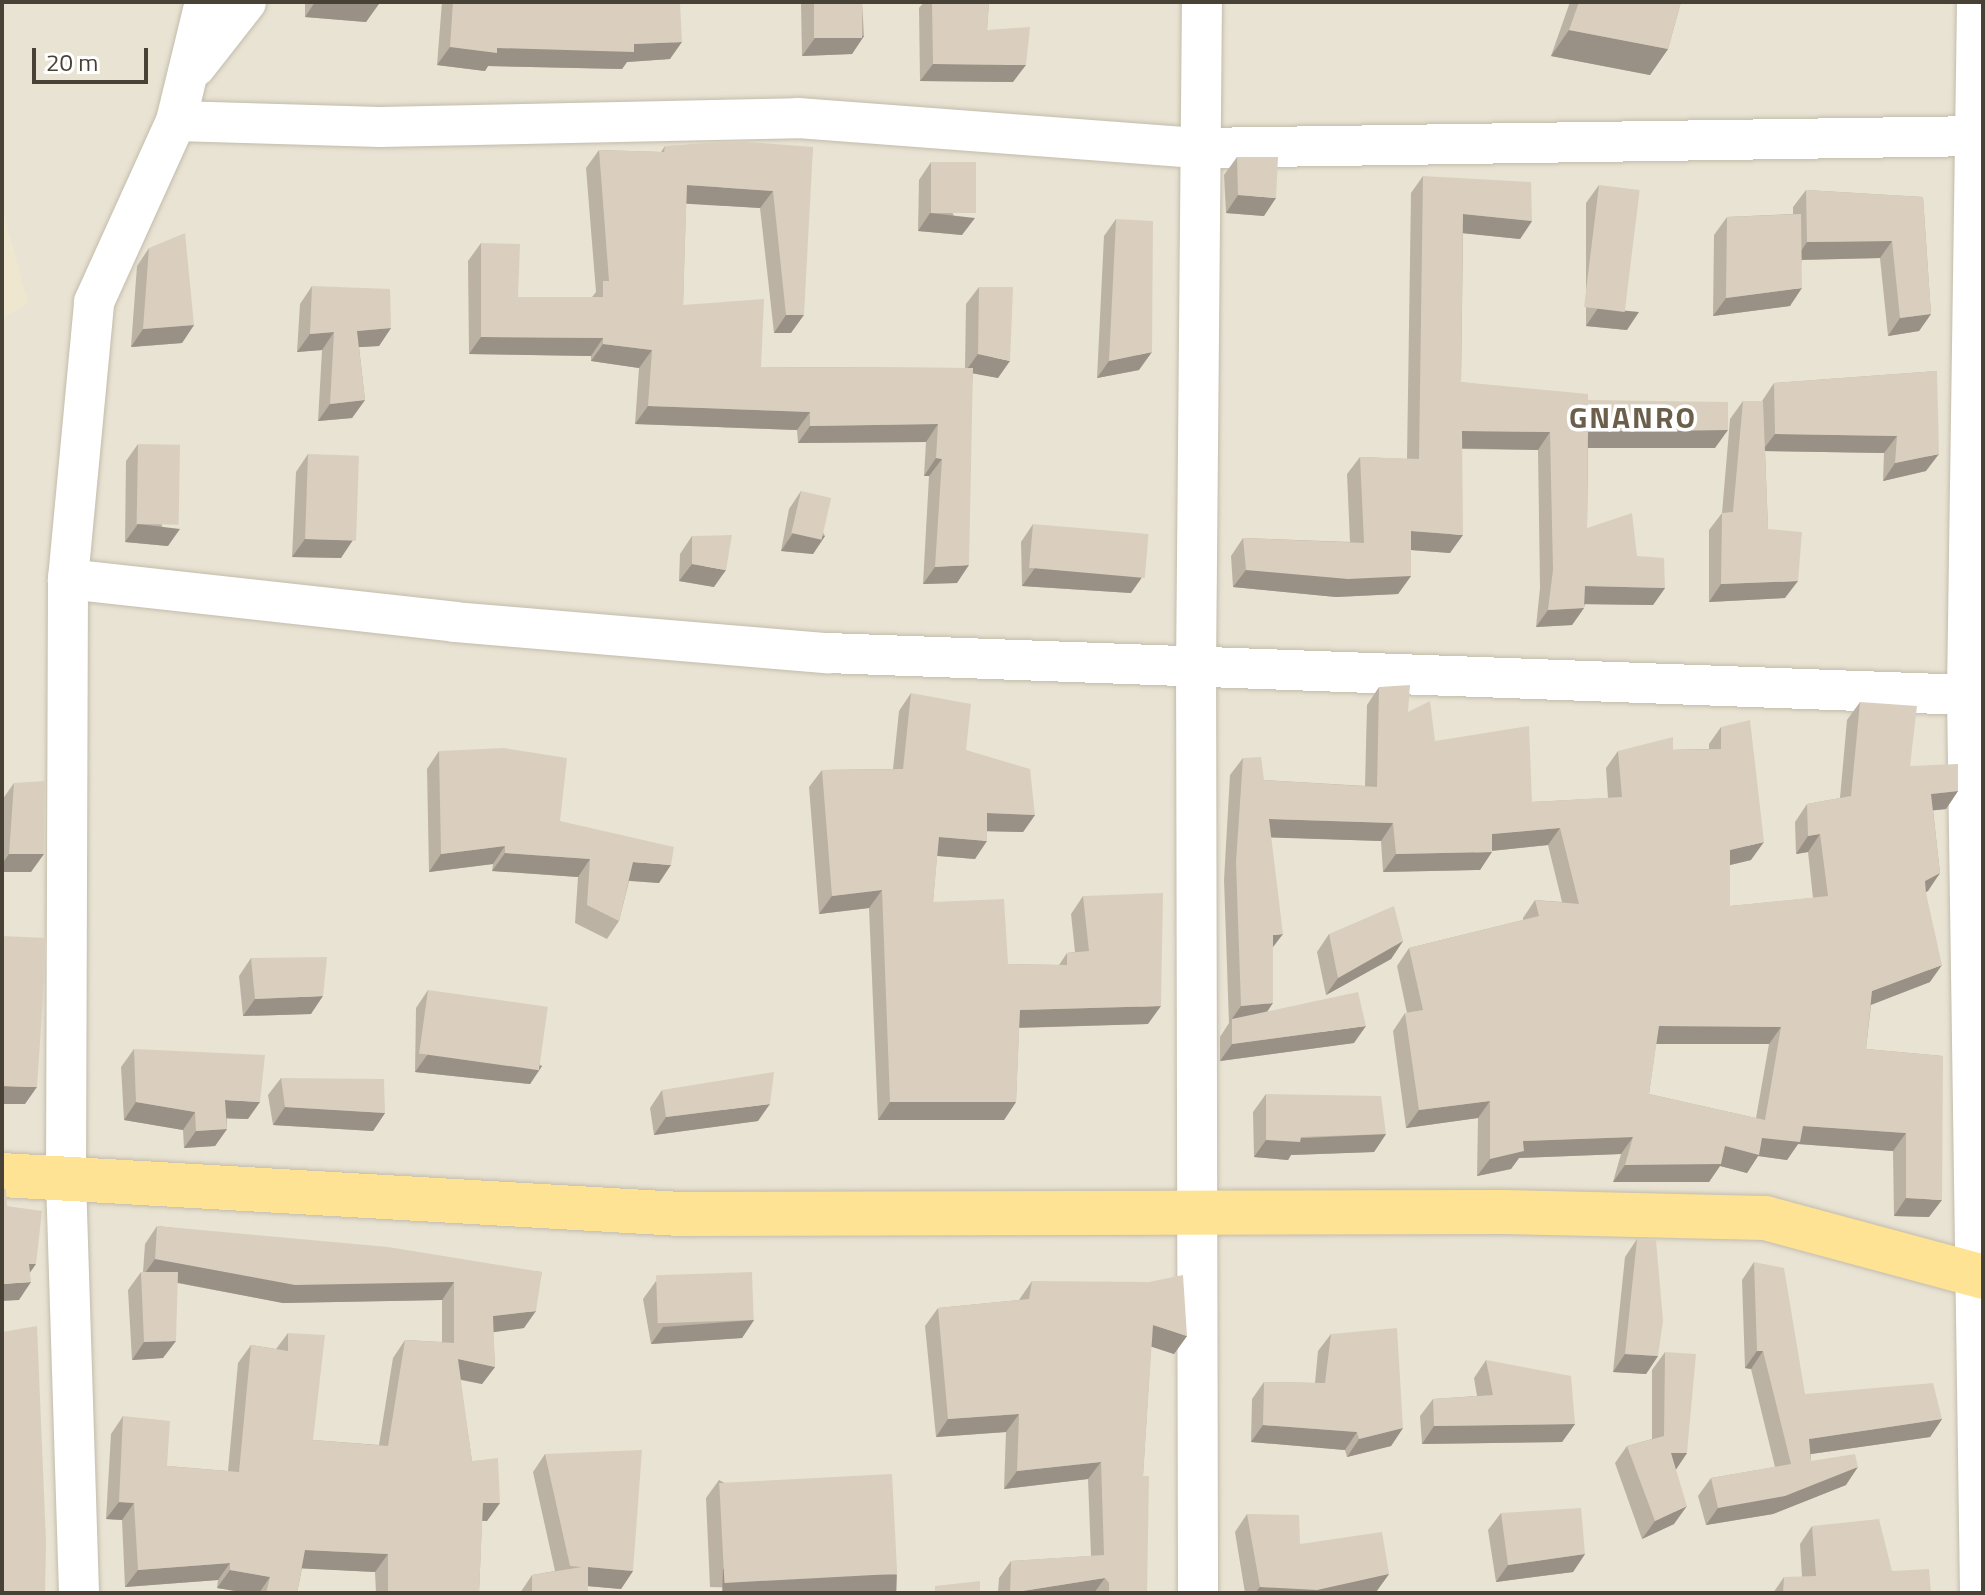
<!DOCTYPE html>
<html>
<head>
<meta charset="utf-8">
<style>
  body { margin:0 }
  #map { position:relative; width:1985px; height:1595px; overflow:hidden; background:#f4f0e6; font-family:"Titillium Web",sans-serif }
  div>[style] { position:absolute }
  .residential>* { inset:0; background:#e9e3d4; transform-origin:0 0 }
  .education>* { inset:0; background:#eee6cf }
  .roads { filter:drop-shadow(0 0 2px #c3bcab) drop-shadow(0 0 2px #c3bcab) }
  .minor>* { height:40px; margin:-20px; padding:0 20px; transform-origin:20px; border-radius:20px; background:#fff }
  .major>* { height:44px; margin:-22px; padding:0 22px; transform-origin:22px; border-radius:22px; background:#ffe394 }
  .wall>* { inset:0; background:#bbb2a3 }
  .shaded-wall>* { inset:0; background:#999185; transform-origin:0 0 }
  .building>* { inset:0; background:#dacfbe; transform-origin:0 0 }
  span { translate:-50% -50%; white-space:nowrap; text-align:center; line-height:1.15; -webkit-text-stroke:7px #fff; paint-order:stroke }
  .district-label { font-size:30px; color:#6b5f4b; font-weight:700; letter-spacing:2px }
  .frame { position:absolute; inset:0; border:4px solid #484135; pointer-events:none }
  .scale { position:absolute; left:32px; top:48px; width:116px; height:36px; box-sizing:border-box; border:4px solid #484135; border-top:0; padding-left:10px; font-size:24px; line-height:28px; white-space:nowrap; color:#484135; -webkit-text-stroke:6px #fff; paint-order:stroke }
</style>
</head>
<body>
<div id="map">
  <div class="residential">
    <div style="left:2px;top:2px;width:1981px;height:1591px"></div>
  </div>
  <div class="education">
    <div style="clip-path:polygon(2px 207px,28px 303px,2px 319px)"></div>
  </div>
  <div class="roads">
    <div class="minor">
      <div style="left:1977px;top:2px;width:693px;rotate:90.83deg"></div>
      <div style="left:1967px;top:695px;width:898px;rotate:89.17deg"></div>
      <div style="left:196px;top:66px;width:81px;rotate:-52deg"></div>
      <div style="left:176px;top:121px;width:204px;rotate:1.7deg"></div>
      <div style="left:380px;top:127px;width:418px;rotate:-1.2deg"></div>
      <div style="left:798px;top:118px;width:403px;rotate:4.3deg"></div>
      <div style="left:1200px;top:148px;width:783px;rotate:-0.88deg"></div>
      <div style="left:68px;top:579px;width:389px;rotate:6.3deg"></div>
      <div style="left:455px;top:622px;width:374px;rotate:4.8deg"></div>
      <div style="left:828px;top:653px;width:1140px;rotate:2.11deg"></div>
      <div style="left:79px;top:1593px;width:412px;rotate:-91.8deg"></div>
      <div style="left:66px;top:1181px;width:602px;rotate:-89.81deg"></div>
      <div style="left:68px;top:579px;width:278px;rotate:-84.6deg"></div>
      <div style="left:94px;top:302px;width:199px;rotate:-65.6deg"></div>
      <div style="left:176px;top:121px;width:122px;rotate:-76.3deg"></div>
      <div style="left:1198px;top:1593px;width:922px;rotate:-90.12deg"></div>
      <div style="left:1196px;top:671px;width:669px;rotate:-89.49deg"></div>
    </div>
    <div class="major">
      <div style="left:2px;top:1175px;width:680px;rotate:3.29deg"></div>
      <div style="left:681px;top:1214px;width:823px;rotate:-0.14deg"></div>
      <div style="left:1504px;top:1212px;width:261px;rotate:1.3deg"></div>
      <div style="left:1765px;top:1218px;width:226px;rotate:15.1deg"></div>
    </div>
  </div>
  <div class="wall">
    <div style="clip-path:polygon(305px 2px,379px 2px,366px 22px,305px 17px)"></div>
    <div style="clip-path:polygon(442px 2px,583px 3px,583px 2px,680px 2px,670px 59px,627px 62px,622px 69px,488px 66px,485px 71px,437px 65px)"></div>
    <div style="clip-path:polygon(801px 2px,862px 2px,864px 36px,852px 54px,802px 56px)"></div>
    <div style="clip-path:polygon(924px 2px,989px 2px,987px 30px,1013px 82px,920px 81px,919px 8px)"></div>
    <div style="clip-path:polygon(1570px 2px,1681px 2px,1668px 49px,1650px 75px,1551px 56px)"></div>
    <div style="clip-path:polygon(665px 146px,813px 147px,791px 333px,774px 333px,760px 208px,686px 203px,683px 305px,761px 367px,965px 368px,966px 304px,979px 287px,998px 378px,973px 373px,957px 583px,923px 584px,929px 476px,924px 476px,926px 442px,798px 443px,797px 430px,635px 424px,639px 368px,591px 361px,591px 356px,469px 354px,468px 261px,481px 243px,518px 297px,592px 297px,596px 292px,586px 168px,599px 150px,661px 152px)"></div>
    <div style="clip-path:polygon(1237px 157px,1264px 216px,1226px 213px,1224px 175px)"></div>
    <div style="clip-path:polygon(931px 162px,962px 235px,918px 231px,919px 180px)"></div>
    <div style="clip-path:polygon(1423px 176px,1532px 221px,1520px 239px,1463px 233px,1461px 382px,1588px 400px,1715px 448px,1588px 448px,1587px 528px,1637px 556px,1665px 588px,1653px 605px,1585px 604px,1584px 608px,1572px 625px,1536px 627px,1540px 588px,1538px 450px,1462px 449px,1450px 553px,1411px 550px,1411px 576px,1398px 594px,1336px 597px,1233px 587px,1231px 556px,1243px 538px,1350px 542px,1347px 474px,1360px 457px,1407px 459px,1411px 193px)"></div>
    <div style="clip-path:polygon(1599px 185px,1627px 330px,1586px 326px,1586px 203px)"></div>
    <div style="clip-path:polygon(1806px 190px,1923px 197px,1931px 314px,1919px 331px,1888px 336px,1880px 258px,1802px 260px,1790px 306px,1713px 316px,1714px 235px,1727px 217px,1793px 214px,1793px 207px)"></div>
    <div style="clip-path:polygon(1116px 219px,1139px 370px,1097px 378px,1104px 236px)"></div>
    <div style="clip-path:polygon(149px 248px,194px 325px,182px 343px,131px 347px,137px 266px)"></div>
    <div style="clip-path:polygon(312px 286px,391px 328px,379px 346px,359px 347px,365px 400px,352px 418px,318px 421px,322px 350px,297px 352px,300px 304px)"></div>
    <div style="clip-path:polygon(1937px 371px,1926px 471px,1883px 481px,1884px 453px,1765px 451px,1768px 529px,1785px 598px,1709px 602px,1709px 530px,1722px 513px,1730px 419px,1743px 401px,1762px 401px,1774px 383px)"></div>
    <div style="clip-path:polygon(138px 444px,168px 546px,125px 542px,126px 461px)"></div>
    <div style="clip-path:polygon(308px 454px,341px 558px,292px 557px,296px 472px)"></div>
    <div style="clip-path:polygon(801px 491px,825px 536px,813px 554px,781px 551px,789px 509px)"></div>
    <div style="clip-path:polygon(1033px 524px,1131px 593px,1022px 586px,1021px 542px)"></div>
    <div style="clip-path:polygon(692px 536px,714px 587px,679px 581px,680px 554px)"></div>
    <div style="clip-path:polygon(evenodd,1379px 687px,1408px 712px,1435px 741px,1532px 802px,1608px 798px,1606px 768px,1618px 751px,1709px 749px,1709px 744px,1721px 727px,1751px 860px,1730px 865px,1730px 906px,1813px 898px,1808px 852px,1796px 854px,1795px 822px,1807px 804px,1840px 798px,1847px 720px,1860px 702px,1910px 766px,1958px 791px,1946px 809px,1933px 810px,1940px 873px,1926px 892px,1930px 982px,1871px 1005px,1866px 1049px,1943px 1056px,1929px 1217px,1894px 1216px,1893px 1151px,1798px 1144px,1787px 1160px,1758px 1156px,1747px 1173px,1720px 1166px,1709px 1182px,1613px 1182px,1621px 1154px,1519px 1158px,1511px 1169px,1477px 1176px,1478px 1118px,1406px 1128px,1393px 1031px,1405px 1013px,1407px 1013px,1397px 966px,1409px 948px,1523px 920px,1523px 918px,1535px 900px,1562px 902px,1548px 845px,1492px 851px,1480px 870px,1383px 872px,1381px 841px,1271px 837px,1273px 947px,1267px 1012px,1354px 1043px,1220px 1061px,1220px 1037px,1229px 1023px,1224px 880px,1230px 775px,1243px 758px,1264px 780px,1365px 786px,1367px 705px,1379px 687px,1656px 1044px,1769px 1044px,1756px 1118px,1649px 1094px,1656px 1044px)"></div>
    <div style="clip-path:polygon(911px 693px,966px 750px,1035px 815px,1023px 832px,987px 831px,975px 859px,937px 856px,933px 902px,1008px 964px,1059px 965px,1067px 953px,1075px 952px,1071px 914px,1083px 896px,1148px 1024px,1019px 1028px,1016px 1102px,1004px 1120px,878px 1120px,869px 908px,819px 914px,809px 787px,822px 770px,893px 769px,899px 711px)"></div>
    <div style="clip-path:polygon(439px 751px,560px 821px,659px 883px,629px 881px,619px 921px,607px 939px,575px 923px,578px 877px,492px 871px,493px 864px,429px 872px,427px 769px)"></div>
    <div style="clip-path:polygon(14px 783px,31px 872px,2px 872px,2px 800px)"></div>
    <div style="clip-path:polygon(1329px 934px,1403px 941px,1391px 959px,1326px 995px,1317px 952px)"></div>
    <div style="clip-path:polygon(251px 958px,311px 1014px,243px 1016px,239px 976px)"></div>
    <div style="clip-path:polygon(428px 990px,542px 1066px,530px 1084px,415px 1072px,416px 1008px)"></div>
    <div style="clip-path:polygon(134px 1049px,248px 1119px,227px 1118px,227px 1129px,215px 1146px,184px 1148px,183px 1130px,124px 1120px,121px 1067px)"></div>
    <div style="clip-path:polygon(281px 1078px,385px 1113px,373px 1131px,273px 1125px,268px 1095px)"></div>
    <div style="clip-path:polygon(662px 1090px,758px 1121px,654px 1135px,650px 1108px)"></div>
    <div style="clip-path:polygon(1266px 1094px,1386px 1134px,1374px 1152px,1291px 1155px,1288px 1160px,1254px 1157px,1253px 1112px)"></div>
    <div style="clip-path:polygon(157px 1226px,542px 1272px,524px 1328px,493px 1332px,495px 1367px,482px 1384px,460px 1380px,472px 1461px,487px 1521px,482px 1521px,479px 1593px,376px 1593px,375px 1572px,302px 1568px,297px 1593px,248px 1593px,217px 1588px,218px 1580px,125px 1587px,122px 1520px,106px 1519px,111px 1434px,123px 1416px,167px 1466px,228px 1471px,238px 1363px,251px 1345px,276px 1349px,288px 1333px,313px 1440px,379px 1445px,393px 1358px,405px 1340px,442px 1342px,442px 1300px,283px 1303px,177px 1283px,163px 1358px,132px 1360px,128px 1290px,141px 1272px,143px 1272px,145px 1244px)"></div>
    <div style="clip-path:polygon(1637px 1239px,1658px 1356px,1646px 1374px,1613px 1372px,1625px 1257px)"></div>
    <div style="clip-path:polygon(1754px 1262px,1805px 1394px,1942px 1419px,1930px 1437px,1811px 1454px,1811px 1461px,1846px 1485px,1773px 1514px,1706px 1525px,1698px 1496px,1711px 1478px,1775px 1467px,1751px 1369px,1745px 1368px,1742px 1280px)"></div>
    <div style="clip-path:polygon(656px 1281px,754px 1320px,742px 1338px,651px 1344px,643px 1299px)"></div>
    <div style="clip-path:polygon(1032px 1281px,1187px 1336px,1174px 1354px,1151px 1346px,1143px 1476px,1147px 1593px,998px 1593px,999px 1578px,1011px 1561px,1091px 1556px,1088px 1479px,1004px 1489px,1006px 1432px,936px 1437px,925px 1326px,938px 1308px,1019px 1300px)"></div>
    <div style="clip-path:polygon(2px 1332px,45px 1593px,2px 1593px)"></div>
    <div style="clip-path:polygon(1331px 1334px,1403px 1428px,1391px 1446px,1347px 1457px,1345px 1450px,1251px 1442px,1252px 1399px,1264px 1382px,1315px 1383px,1318px 1351px)"></div>
    <div style="clip-path:polygon(1665px 1352px,1687px 1453px,1676px 1469px,1674px 1524px,1642px 1539px,1615px 1463px,1627px 1446px,1652px 1439px,1652px 1370px)"></div>
    <div style="clip-path:polygon(1486px 1360px,1575px 1424px,1562px 1442px,1422px 1444px,1420px 1416px,1433px 1399px,1477px 1396px,1474px 1378px)"></div>
    <div style="clip-path:polygon(545px 1454px,633px 1571px,621px 1589px,588px 1586px,588px 1593px,520px 1593px,532px 1575px,555px 1571px,533px 1472px)"></div>
    <div style="clip-path:polygon(719px 1480px,897px 1574px,885px 1592px,710px 1587px,706px 1498px)"></div>
    <div style="clip-path:polygon(1501px 1513px,1585px 1554px,1573px 1572px,1496px 1582px,1488px 1530px)"></div>
    <div style="clip-path:polygon(1247px 1514px,1300px 1544px,1389px 1574px,1376px 1592px,1371px 1593px,1245px 1593px,1235px 1532px)"></div>
    <div style="clip-path:polygon(1812px 1526px,1892px 1571px,1931px 1593px,1773px 1593px,1784px 1577px,1802px 1577px,1800px 1544px)"></div>
  </div>
  <div class="shaded-wall">
    <div style="clip-path:polygon(315px 2px,356px 2px,379px 4px,366px 22px,305px 17px)"></div>
    <div style="clip-path:polygon(1569px 30px,1668px 49px,1650px 75px,1551px 56px)"></div>
    <div style="clip-path:polygon(864px 36px,852px 54px,802px 56px,815px 38px)"></div>
    <div style="clip-path:polygon(682px 42px,670px 59px,627px 62px,622px 69px,488px 66px,485px 71px,437px 65px,450px 47px,497px 48px,634px 44px)"></div>
    <div style="clip-path:polygon(933px 64px,1026px 65px,1013px 82px,920px 81px)"></div>
    <div style="clip-path:polygon(687px 185px,773px 191px,760px 208px,674px 203px)"></div>
    <div style="clip-path:polygon(1238px 195px,1276px 198px,1264px 216px,1226px 213px)"></div>
    <div style="clip-path:polygon(930px 213px,975px 218px,962px 235px,918px 231px)"></div>
    <div style="clip-path:polygon(1463px 214px,1532px 221px,1520px 239px,1451px 232px)"></div>
    <div style="clip-path:polygon(1892px 241px,1880px 258px,1795px 260px,1807px 242px)"></div>
    <div style="clip-path:polygon(1802px 288px,1790px 306px,1713px 316px,1726px 298px)"></div>
    <div style="clip-path:polygon(1598px 308px,1639px 312px,1627px 330px,1586px 326px)"></div>
    <div style="clip-path:polygon(1931px 314px,1919px 331px,1888px 336px,1900px 318px)"></div>
    <div style="clip-path:polygon(786px 315px,804px 315px,791px 333px,774px 333px)"></div>
    <div style="clip-path:polygon(194px 325px,182px 343px,131px 347px,143px 329px)"></div>
    <div style="clip-path:polygon(391px 328px,379px 346px,344px 348px,357px 331px)"></div>
    <div style="clip-path:polygon(334px 332px,322px 350px,297px 352px,310px 334px)"></div>
    <div style="clip-path:polygon(481px 337px,603px 338px,591px 356px,469px 354px)"></div>
    <div style="clip-path:polygon(603px 344px,652px 350px,639px 368px,591px 361px)"></div>
    <div style="clip-path:polygon(1152px 352px,1139px 370px,1097px 378px,1109px 361px)"></div>
    <div style="clip-path:polygon(978px 354px,1010px 361px,998px 378px,965px 372px)"></div>
    <div style="clip-path:polygon(365px 400px,352px 418px,318px 421px,330px 404px)"></div>
    <div style="clip-path:polygon(648px 406px,810px 412px,797px 430px,635px 424px)"></div>
    <div style="clip-path:polygon(938px 424px,926px 442px,798px 443px,810px 426px)"></div>
    <div style="clip-path:polygon(1728px 430px,1715px 448px,1576px 448px,1588px 431px)"></div>
    <div style="clip-path:polygon(1462px 431px,1550px 432px,1538px 450px,1449px 448px)"></div>
    <div style="clip-path:polygon(1775px 434px,1897px 436px,1884px 453px,1762px 451px)"></div>
    <div style="clip-path:polygon(1939px 454px,1926px 471px,1883px 481px,1895px 463px)"></div>
    <div style="clip-path:polygon(936px 458px,942px 459px,929px 476px,924px 476px)"></div>
    <div style="clip-path:polygon(138px 524px,180px 529px,168px 546px,125px 542px)"></div>
    <div style="clip-path:polygon(1411px 531px,1463px 535px,1450px 553px,1398px 549px)"></div>
    <div style="clip-path:polygon(793px 533px,825px 536px,813px 554px,781px 551px)"></div>
    <div style="clip-path:polygon(305px 539px,353px 540px,341px 558px,292px 557px)"></div>
    <div style="clip-path:polygon(692px 564px,726px 570px,714px 587px,679px 581px)"></div>
    <div style="clip-path:polygon(969px 565px,957px 583px,923px 584px,935px 567px)"></div>
    <div style="clip-path:polygon(1035px 568px,1143px 576px,1131px 593px,1022px 586px)"></div>
    <div style="clip-path:polygon(1246px 570px,1411px 576px,1398px 594px,1336px 597px,1233px 587px)"></div>
    <div style="clip-path:polygon(1798px 581px,1785px 598px,1709px 602px,1721px 584px)"></div>
    <div style="clip-path:polygon(1585px 586px,1665px 588px,1653px 605px,1573px 604px)"></div>
    <div style="clip-path:polygon(1584px 608px,1572px 625px,1536px 627px,1548px 610px)"></div>
    <div style="clip-path:polygon(1958px 791px,1946px 809px,1919px 812px,1931px 794px)"></div>
    <div style="clip-path:polygon(987px 813px,1035px 815px,1023px 832px,975px 831px)"></div>
    <div style="clip-path:polygon(1269px 819px,1393px 823px,1381px 841px,1256px 837px)"></div>
    <div style="clip-path:polygon(1560px 828px,1548px 845px,1480px 852px,1492px 834px)"></div>
    <div style="clip-path:polygon(1820px 834px,1808px 852px,1796px 854px,1808px 836px)"></div>
    <div style="clip-path:polygon(939px 837px,987px 841px,975px 859px,927px 855px)"></div>
    <div style="clip-path:polygon(1764px 842px,1751px 860px,1717px 868px,1730px 850px)"></div>
    <div style="clip-path:polygon(505px 846px,493px 864px,429px 872px,441px 854px)"></div>
    <div style="clip-path:polygon(1492px 852px,1480px 870px,1383px 872px,1396px 854px)"></div>
    <div style="clip-path:polygon(505px 853px,590px 859px,578px 877px,492px 871px)"></div>
    <div style="clip-path:polygon(9px 854px,44px 854px,31px 872px,2px 872px,2px 864px)"></div>
    <div style="clip-path:polygon(633px 862px,671px 865px,659px 883px,620px 880px)"></div>
    <div style="clip-path:polygon(1940px 873px,1928px 891px,1913px 899px,1925px 881px)"></div>
    <div style="clip-path:polygon(882px 890px,869px 908px,819px 914px,832px 896px)"></div>
    <div style="clip-path:polygon(1283px 934px,1270px 951px,1273px 935px)"></div>
    <div style="clip-path:polygon(1403px 941px,1391px 959px,1326px 995px,1338px 978px)"></div>
    <div style="clip-path:polygon(1942px 965px,1930px 982px,1860px 1009px,1872px 991px)"></div>
    <div style="clip-path:polygon(323px 996px,311px 1014px,243px 1016px,255px 999px)"></div>
    <div style="clip-path:polygon(1273px 1003px,1261px 1021px,1232px 1019px,1229px 1023px,1241px 1006px)"></div>
    <div style="clip-path:polygon(1161px 1006px,1148px 1024px,1007px 1028px,1020px 1010px)"></div>
    <div style="clip-path:polygon(1366px 1026px,1354px 1043px,1220px 1061px,1232px 1044px)"></div>
    <div style="clip-path:polygon(1659px 1026px,1781px 1027px,1769px 1044px,1646px 1044px)"></div>
    <div style="clip-path:polygon(428px 1054px,542px 1066px,530px 1084px,415px 1072px)"></div>
    <div style="clip-path:polygon(2px 1086px,37px 1087px,25px 1104px,2px 1104px)"></div>
    <div style="clip-path:polygon(225px 1100px,260px 1102px,248px 1119px,213px 1118px)"></div>
    <div style="clip-path:polygon(1490px 1101px,1478px 1118px,1406px 1128px,1419px 1110px)"></div>
    <div style="clip-path:polygon(136px 1102px,195px 1112px,183px 1130px,124px 1120px)"></div>
    <div style="clip-path:polygon(890px 1102px,1016px 1102px,1004px 1120px,878px 1120px)"></div>
    <div style="clip-path:polygon(770px 1104px,758px 1121px,654px 1135px,666px 1117px)"></div>
    <div style="clip-path:polygon(285px 1107px,385px 1113px,373px 1131px,273px 1125px)"></div>
    <div style="clip-path:polygon(1803px 1126px,1906px 1133px,1893px 1151px,1798px 1144px,1787px 1160px,1758px 1156px,1747px 1173px,1720px 1166px,1709px 1182px,1613px 1182px,1625px 1165px,1762px 1138px)"></div>
    <div style="clip-path:polygon(227px 1129px,215px 1146px,184px 1148px,196px 1131px)"></div>
    <div style="clip-path:polygon(1386px 1134px,1374px 1152px,1291px 1155px,1288px 1160px,1254px 1157px,1266px 1140px)"></div>
    <div style="clip-path:polygon(1633px 1137px,1621px 1154px,1519px 1158px,1511px 1169px,1477px 1176px,1490px 1159px,1523px 1141px)"></div>
    <div style="clip-path:polygon(1906px 1198px,1942px 1200px,1929px 1217px,1894px 1216px)"></div>
    <div style="clip-path:polygon(155px 1259px,454px 1282px,442px 1300px,283px 1303px,143px 1276px)"></div>
    <div style="clip-path:polygon(29px 1264px,36px 1264px,24px 1281px)"></div>
    <div style="clip-path:polygon(31px 1282px,19px 1300px,2px 1301px,2px 1284px)"></div>
    <div style="clip-path:polygon(536px 1311px,524px 1328px,480px 1334px,493px 1316px)"></div>
    <div style="clip-path:polygon(754px 1320px,742px 1338px,651px 1344px,663px 1327px)"></div>
    <div style="clip-path:polygon(1153px 1325px,1187px 1336px,1174px 1354px,1140px 1343px)"></div>
    <div style="clip-path:polygon(176px 1341px,163px 1358px,132px 1360px,144px 1342px)"></div>
    <div style="clip-path:polygon(1757px 1351px,1763px 1351px,1751px 1369px,1745px 1368px)"></div>
    <div style="clip-path:polygon(1625px 1354px,1658px 1356px,1646px 1374px,1613px 1372px)"></div>
    <div style="clip-path:polygon(458px 1359px,495px 1367px,482px 1384px,445px 1376px)"></div>
    <div style="clip-path:polygon(1019px 1414px,1006px 1432px,936px 1437px,948px 1419px)"></div>
    <div style="clip-path:polygon(1942px 1419px,1930px 1437px,1797px 1456px,1809px 1439px)"></div>
    <div style="clip-path:polygon(1575px 1424px,1562px 1442px,1422px 1444px,1434px 1426px)"></div>
    <div style="clip-path:polygon(1263px 1425px,1357px 1432px,1345px 1450px,1251px 1442px)"></div>
    <div style="clip-path:polygon(1403px 1428px,1391px 1446px,1347px 1457px,1359px 1439px)"></div>
    <div style="clip-path:polygon(1671px 1453px,1687px 1453px,1675px 1471px)"></div>
    <div style="clip-path:polygon(1101px 1462px,1088px 1479px,1004px 1489px,1017px 1471px)"></div>
    <div style="clip-path:polygon(1858px 1467px,1846px 1485px,1773px 1514px,1706px 1525px,1718px 1508px)"></div>
    <div style="clip-path:polygon(119px 1502px,134px 1503px,122px 1520px,106px 1519px)"></div>
    <div style="clip-path:polygon(483px 1503px,500px 1503px,487px 1521px,470px 1520px)"></div>
    <div style="clip-path:polygon(1687px 1506px,1674px 1524px,1642px 1539px,1655px 1521px)"></div>
    <div style="clip-path:polygon(305px 1550px,388px 1554px,375px 1572px,293px 1568px)"></div>
    <div style="clip-path:polygon(1585px 1554px,1573px 1572px,1496px 1582px,1508px 1565px)"></div>
    <div style="clip-path:polygon(230px 1563px,218px 1580px,125px 1587px,138px 1570px)"></div>
    <div style="clip-path:polygon(588px 1567px,633px 1571px,621px 1589px,575px 1585px)"></div>
    <div style="left:723px;top:1569px;width:174px;height:22px;rotate:2deg"></div>
    <div style="clip-path:polygon(230px 1570px,270px 1577px,259px 1593px,248px 1593px,217px 1588px)"></div>
    <div style="clip-path:polygon(1389px 1574px,1376px 1592px,1371px 1593px,1255px 1593px,1260px 1587px)"></div>
    <div style="clip-path:polygon(1105px 1578px,1094px 1593px,1010px 1593px)"></div>
  </div>
  <div class="building">
    <div style="clip-path:polygon(356px 2px,379px 2px,379px 4px)"></div>
    <div style="clip-path:polygon(453px 2px,596px 3px,596px 2px,680px 2px,682px 42px,634px 44px,634px 52px,497px 48px,497px 53px,450px 47px)"></div>
    <div style="left:814px;top:2px;width:48px;height:36px"></div>
    <div style="clip-path:polygon(932px 2px,989px 2px,987px 30px,1030px 27px,1026px 65px,933px 64px)"></div>
    <div style="clip-path:polygon(1579px 2px,1681px 2px,1668px 49px,1569px 30px)"></div>
    <div style="clip-path:polygon(735px 141px,813px 147px,804px 315px,786px 315px,773px 191px,687px 185px,683px 305px,764px 299px,761px 367px,973px 368px,969px 565px,935px 567px,942px 459px,936px 458px,938px 424px,810px 426px,810px 412px,648px 406px,652px 350px,603px 344px,603px 338px,481px 337px,481px 243px,520px 244px,518px 297px,603px 297px,603px 281px,609px 281px,599px 150px,664px 152px,665px 146px)"></div>
    <div style="clip-path:polygon(1237px 157px,1278px 157px,1276px 198px,1238px 195px)"></div>
    <div style="left:931px;top:162px;width:45px;height:51px"></div>
    <div style="clip-path:polygon(1423px 176px,1531px 182px,1532px 221px,1463px 214px,1461px 382px,1588px 394px,1588px 400px,1728px 402px,1728px 430px,1588px 431px,1587px 528px,1632px 513px,1637px 556px,1664px 558px,1665px 588px,1585px 586px,1584px 608px,1548px 610px,1553px 570px,1550px 432px,1462px 431px,1463px 535px,1411px 531px,1411px 576px,1348px 579px,1246px 570px,1243px 538px,1364px 543px,1360px 457px,1419px 459px)"></div>
    <div style="left:1599px;top:185px;width:41px;height:123px;rotate:7deg"></div>
    <div style="clip-path:polygon(1806px 190px,1923px 197px,1931px 314px,1900px 318px,1892px 241px,1807px 242px)"></div>
    <div style="clip-path:polygon(1801px 214px,1802px 288px,1726px 298px,1727px 217px)"></div>
    <div style="clip-path:polygon(1116px 219px,1153px 221px,1152px 352px,1109px 361px)"></div>
    <div style="clip-path:polygon(185px 233px,194px 325px,143px 329px,149px 248px)"></div>
    <div style="clip-path:polygon(312px 286px,390px 289px,391px 328px,357px 331px,365px 400px,330px 404px,334px 332px,310px 334px)"></div>
    <div style="clip-path:polygon(979px 287px,1013px 287px,1010px 361px,978px 354px)"></div>
    <div style="clip-path:polygon(1937px 371px,1939px 454px,1895px 463px,1897px 436px,1775px 434px,1774px 383px)"></div>
    <div style="clip-path:polygon(1743px 401px,1763px 401px,1768px 529px,1802px 532px,1798px 581px,1721px 584px,1722px 513px,1733px 512px)"></div>
    <div style="left:138px;top:444px;width:42px;height:80px;rotate:1deg"></div>
    <div style="left:308px;top:454px;width:51px;height:85px;rotate:2deg"></div>
    <div style="left:801px;top:491px;width:31px;height:43px;rotate:13deg"></div>
    <div style="left:1033px;top:524px;width:116px;height:44px;rotate:5deg"></div>
    <div style="clip-path:polygon(732px 535px,726px 570px,692px 564px,692px 536px)"></div>
    <div style="clip-path:polygon(evenodd,1410px 685px,1408px 712px,1430px 701px,1435px 741px,1529px 726px,1532px 802px,1622px 797px,1618px 751px,1673px 737px,1673px 750px,1721px 749px,1721px 727px,1750px 720px,1764px 842px,1730px 850px,1730px 906px,1828px 896px,1820px 834px,1808px 836px,1807px 804px,1851px 796px,1860px 702px,1917px 706px,1910px 766px,1958px 764px,1958px 791px,1931px 794px,1940px 873px,1925px 881px,1926px 893px,1942px 965px,1872px 991px,1866px 1049px,1943px 1056px,1942px 1200px,1906px 1198px,1906px 1133px,1803px 1126px,1800px 1142px,1762px 1138px,1759px 1155px,1725px 1146px,1721px 1164px,1625px 1165px,1633px 1137px,1523px 1141px,1524px 1151px,1490px 1159px,1490px 1101px,1419px 1110px,1405px 1013px,1423px 1010px,1409px 948px,1539px 916px,1535px 900px,1579px 904px,1560px 828px,1492px 834px,1492px 852px,1396px 854px,1393px 823px,1269px 819px,1283px 934px,1273px 935px,1273px 1003px,1241px 1006px,1236px 862px,1243px 758px,1261px 757px,1264px 780px,1377px 787px,1379px 687px,1410px 685px,1659px 1026px,1781px 1027px,1765px 1120px,1649px 1094px,1659px 1026px)"></div>
    <div style="clip-path:polygon(911px 693px,971px 704px,966px 750px,1030px 769px,1035px 815px,987px 813px,987px 841px,939px 837px,933px 902px,1004px 899px,1008px 964px,1067px 965px,1067px 953px,1089px 951px,1083px 896px,1163px 893px,1161px 1006px,1020px 1010px,1016px 1102px,890px 1102px,882px 890px,832px 896px,822px 770px,903px 769px)"></div>
    <div style="clip-path:polygon(504px 748px,567px 758px,560px 821px,674px 847px,671px 865px,633px 862px,619px 921px,587px 905px,590px 859px,505px 853px,505px 846px,441px 854px,439px 751px)"></div>
    <div style="clip-path:polygon(45px 781px,44px 854px,9px 854px,14px 783px)"></div>
    <div style="clip-path:polygon(1394px 906px,1403px 941px,1338px 978px,1329px 934px)"></div>
    <div style="clip-path:polygon(2px 936px,47px 938px,37px 1087px,2px 1086px)"></div>
    <div style="clip-path:polygon(327px 957px,323px 996px,255px 999px,251px 958px)"></div>
    <div style="left:428px;top:990px;width:121px;height:64px;rotate:8deg"></div>
    <div style="clip-path:polygon(1358px 992px,1366px 1026px,1232px 1044px,1232px 1019px)"></div>
    <div style="clip-path:polygon(134px 1049px,265px 1055px,260px 1102px,225px 1100px,227px 1129px,196px 1131px,195px 1112px,136px 1102px)"></div>
    <div style="clip-path:polygon(774px 1072px,770px 1104px,666px 1117px,662px 1090px)"></div>
    <div style="clip-path:polygon(281px 1078px,384px 1079px,385px 1113px,285px 1107px)"></div>
    <div style="clip-path:polygon(1266px 1094px,1381px 1096px,1386px 1134px,1301px 1137px,1300px 1142px,1266px 1140px)"></div>
    <div style="clip-path:polygon(2px 1188px,6px 1189px,7px 1206px,42px 1211px,36px 1264px,29px 1264px,31px 1282px,2px 1284px)"></div>
    <div style="clip-path:polygon(157px 1226px,388px 1247px,542px 1272px,536px 1311px,493px 1316px,495px 1367px,458px 1359px,472px 1461px,498px 1458px,500px 1503px,483px 1503px,479px 1593px,388px 1593px,388px 1554px,305px 1550px,297px 1593px,266px 1593px,270px 1577px,230px 1570px,230px 1563px,138px 1570px,134px 1503px,119px 1502px,123px 1416px,170px 1421px,167px 1466px,239px 1472px,251px 1345px,288px 1351px,288px 1333px,325px 1335px,313px 1440px,388px 1446px,405px 1340px,454px 1343px,454px 1282px,295px 1285px,155px 1259px)"></div>
    <div style="clip-path:polygon(1637px 1239px,1656px 1240px,1663px 1321px,1658px 1356px,1625px 1354px)"></div>
    <div style="clip-path:polygon(1754px 1262px,1784px 1268px,1805px 1394px,1933px 1383px,1942px 1419px,1809px 1439px,1811px 1461px,1855px 1454px,1858px 1467px,1785px 1496px,1718px 1508px,1711px 1478px,1791px 1464px,1763px 1351px,1757px 1351px)"></div>
    <div style="clip-path:polygon(141px 1272px,178px 1272px,176px 1341px,144px 1342px)"></div>
    <div style="left:752px;top:1272px;width:48px;height:96px;rotate:88deg"></div>
    <div style="clip-path:polygon(1183px 1275px,1187px 1336px,1153px 1325px,1143px 1476px,1149px 1476px,1147px 1593px,1109px 1593px,1109px 1583px,1105px 1578px,1010px 1593px,1011px 1561px,1104px 1555px,1101px 1462px,1017px 1471px,1019px 1414px,948px 1419px,938px 1308px,1029px 1299px,1032px 1281px,1149px 1282px)"></div>
    <div style="clip-path:polygon(37px 1326px,46px 1542px,45px 1593px,2px 1593px,2px 1490px,4px 1490px,2px 1332px)"></div>
    <div style="clip-path:polygon(1397px 1328px,1403px 1428px,1359px 1439px,1357px 1432px,1263px 1425px,1264px 1382px,1325px 1383px,1331px 1334px)"></div>
    <div style="clip-path:polygon(1665px 1352px,1696px 1354px,1687px 1453px,1671px 1453px,1687px 1506px,1655px 1521px,1627px 1446px,1664px 1436px)"></div>
    <div style="clip-path:polygon(1486px 1360px,1571px 1376px,1575px 1424px,1434px 1426px,1433px 1399px,1493px 1395px)"></div>
    <div style="clip-path:polygon(642px 1450px,633px 1571px,588px 1567px,588px 1593px,532px 1593px,532px 1575px,582px 1567px,570px 1566px,545px 1454px)"></div>
    <div style="left:892px;top:1474px;width:100px;height:173px;rotate:87deg"></div>
    <div style="clip-path:polygon(1581px 1508px,1585px 1554px,1508px 1565px,1501px 1513px)"></div>
    <div style="clip-path:polygon(1247px 1514px,1299px 1515px,1300px 1544px,1382px 1532px,1389px 1574px,1317px 1590px,1260px 1587px)"></div>
    <div style="clip-path:polygon(1879px 1519px,1892px 1571px,1929px 1569px,1931px 1593px,1783px 1593px,1784px 1577px,1816px 1576px,1812px 1526px)"></div>
    <div style="clip-path:polygon(980px 1581px,980px 1593px,935px 1593px,935px 1586px)"></div>
  </div>
  <div class="district-label">
    <span style="left:1633px;top:417px">GNANRO</span>
  </div>
  <div class="frame"></div>
  <div class="scale">20 m</div>
</div>
</body>
</html>
